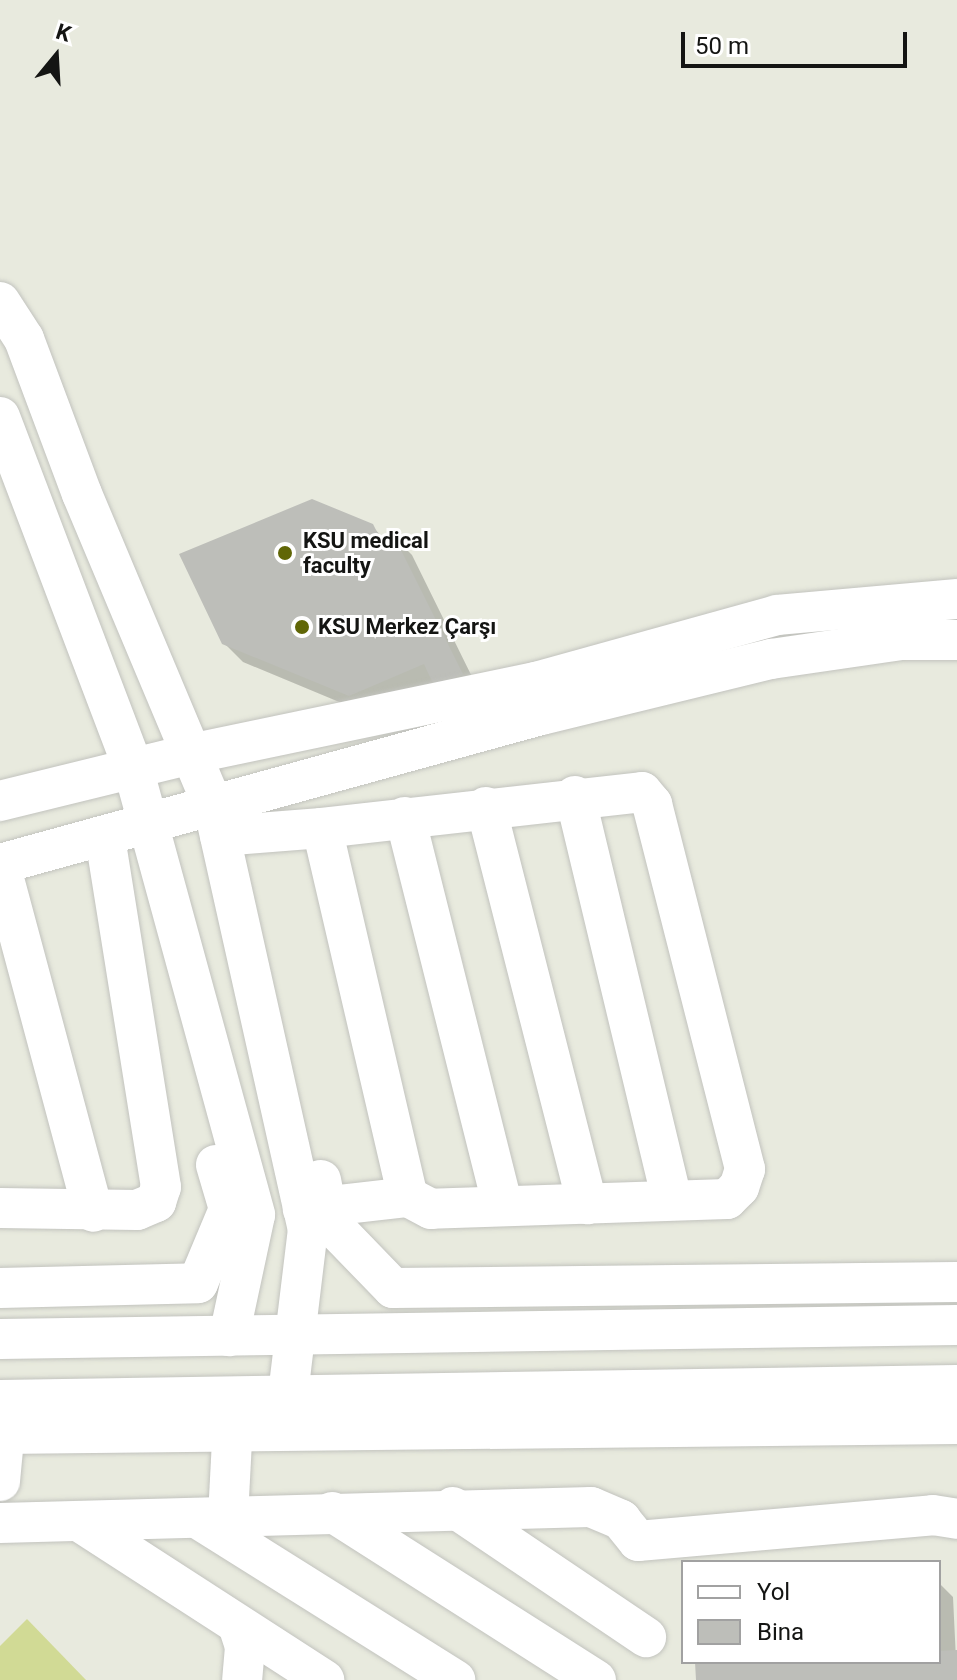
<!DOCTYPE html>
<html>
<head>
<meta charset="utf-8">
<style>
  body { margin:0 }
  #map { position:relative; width:957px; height:1680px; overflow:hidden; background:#f4f4ef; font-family:Roboto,sans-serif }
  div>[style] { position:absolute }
  .built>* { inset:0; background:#e8eade }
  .green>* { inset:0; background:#d1da95 }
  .shadow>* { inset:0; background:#0003 }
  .building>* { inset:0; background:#bdbeb9 }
  .roads { filter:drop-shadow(0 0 2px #c2c3be) drop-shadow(0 0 2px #c2c3be) }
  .minor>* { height:40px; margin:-20px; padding:0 20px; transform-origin:20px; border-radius:20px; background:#fff }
  .dots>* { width:22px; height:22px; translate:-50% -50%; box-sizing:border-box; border:4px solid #fff; border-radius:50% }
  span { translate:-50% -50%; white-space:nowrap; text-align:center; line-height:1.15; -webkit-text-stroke:6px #fff; paint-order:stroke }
  .poi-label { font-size:22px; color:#141513; font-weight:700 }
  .left { translate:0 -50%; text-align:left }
  .legend { position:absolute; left:681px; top:1560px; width:260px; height:104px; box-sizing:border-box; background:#fff; border:2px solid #a1a1a1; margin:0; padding:10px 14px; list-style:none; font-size:24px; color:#141513 }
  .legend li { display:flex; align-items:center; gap:16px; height:40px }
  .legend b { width:40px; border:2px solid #a1a1a1 }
  .north { position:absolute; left:16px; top:16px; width:80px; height:80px; -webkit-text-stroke:6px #fff; paint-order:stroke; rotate:18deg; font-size:22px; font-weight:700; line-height:32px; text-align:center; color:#141513 }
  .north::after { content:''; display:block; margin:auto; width:28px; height:36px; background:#141513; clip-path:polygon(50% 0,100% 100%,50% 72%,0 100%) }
  .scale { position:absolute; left:681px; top:32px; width:226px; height:36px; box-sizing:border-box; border:4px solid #141513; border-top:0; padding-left:10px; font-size:24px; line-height:28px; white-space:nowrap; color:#141513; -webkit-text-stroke:6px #fff; paint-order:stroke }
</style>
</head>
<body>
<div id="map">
  <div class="built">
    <div style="clip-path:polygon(evenodd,0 0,957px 0,957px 1680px,0 1680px,0 0,683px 1562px,939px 1562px,939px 1662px,683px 1662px,683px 1562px)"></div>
  </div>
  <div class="green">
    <div style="clip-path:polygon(27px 1619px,86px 1680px,0 1680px,0 1646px)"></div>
  </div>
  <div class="shadow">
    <div style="clip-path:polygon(372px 526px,385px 540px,393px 536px,412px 555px,480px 693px,368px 714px,243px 662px,224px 643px)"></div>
    <div style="clip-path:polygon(939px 1583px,953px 1597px,957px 1680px,698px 1680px,697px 1662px,939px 1662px)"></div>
  </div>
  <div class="building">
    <div style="clip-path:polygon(312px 499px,373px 524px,381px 540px,393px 534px,463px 674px,434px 686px,424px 664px,349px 696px,222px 644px,179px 554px)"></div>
    <div style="clip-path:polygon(957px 1650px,957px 1680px,696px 1680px,695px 1662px,939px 1662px,939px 1651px)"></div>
  </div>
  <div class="roads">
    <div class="minor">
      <div style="left:0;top:302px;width:44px;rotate:57deg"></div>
      <div style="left:24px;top:339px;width:165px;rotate:69.5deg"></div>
      <div style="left:82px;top:494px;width:337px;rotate:67.2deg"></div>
      <div style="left:213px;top:805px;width:435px;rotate:77.4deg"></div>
      <div style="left:308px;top:1229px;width:167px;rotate:96.9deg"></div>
      <div style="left:0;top:417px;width:375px;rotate:69.2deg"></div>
      <div style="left:133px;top:768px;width:463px;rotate:74.7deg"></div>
      <div style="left:255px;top:1215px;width:124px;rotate:102.1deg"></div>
      <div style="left:575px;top:796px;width:415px;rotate:76.5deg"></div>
      <div style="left:0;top:801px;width:201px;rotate:-13.8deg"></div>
      <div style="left:195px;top:753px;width:348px;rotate:-11.8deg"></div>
      <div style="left:536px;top:682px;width:250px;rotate:-15.5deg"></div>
      <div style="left:777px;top:615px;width:181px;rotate:-5.1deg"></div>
      <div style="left:486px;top:807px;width:410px;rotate:75.7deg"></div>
      <div style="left:405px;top:817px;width:401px;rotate:75.9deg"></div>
      <div style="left:322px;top:828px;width:322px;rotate:-6.4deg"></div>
      <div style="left:642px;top:792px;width:16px;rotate:50deg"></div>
      <div style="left:652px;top:804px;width:377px;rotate:75.7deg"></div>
      <div style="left:745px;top:1169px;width:19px;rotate:108deg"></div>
      <div style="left:739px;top:1187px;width:17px;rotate:135deg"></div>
      <div style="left:727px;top:1199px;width:296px;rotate:178.1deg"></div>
      <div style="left:431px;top:1209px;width:26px;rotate:-152deg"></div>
      <div style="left:220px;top:836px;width:102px;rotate:-4.5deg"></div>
      <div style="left:322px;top:828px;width:379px;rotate:76.9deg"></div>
      <div style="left:408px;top:1197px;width:106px;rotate:173.5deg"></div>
      <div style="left:0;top:864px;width:561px;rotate:-15.4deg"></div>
      <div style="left:541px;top:715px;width:237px;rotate:-13.7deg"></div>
      <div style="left:771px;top:659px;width:132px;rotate:-8.3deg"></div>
      <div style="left:902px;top:640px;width:55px"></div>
      <div style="left:0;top:864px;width:360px;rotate:75deg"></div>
      <div style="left:321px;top:1180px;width:43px;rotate:79.2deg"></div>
      <div style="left:329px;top:1222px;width:92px;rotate:45.9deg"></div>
      <div style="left:393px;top:1288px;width:564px;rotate:-0.61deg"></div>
      <div style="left:0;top:1208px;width:137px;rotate:0.8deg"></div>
      <div style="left:137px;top:1210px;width:21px;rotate:-23deg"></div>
      <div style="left:156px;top:1202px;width:16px;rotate:-72deg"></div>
      <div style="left:161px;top:1187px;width:354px;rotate:-99.1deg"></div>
      <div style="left:0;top:1288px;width:198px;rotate:-1.4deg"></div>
      <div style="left:198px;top:1283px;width:80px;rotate:-67.3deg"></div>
      <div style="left:229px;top:1209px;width:46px;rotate:-106.5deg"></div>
      <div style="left:0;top:1339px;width:957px;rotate:-0.84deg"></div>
      <div style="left:0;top:1400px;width:957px;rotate:-0.9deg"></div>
      <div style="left:0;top:1434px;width:957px;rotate:-0.6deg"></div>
      <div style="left:0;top:1481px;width:74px;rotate:-84.6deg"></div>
      <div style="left:453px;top:1507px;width:233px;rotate:34deg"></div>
      <div style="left:332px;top:1512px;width:313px;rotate:32.5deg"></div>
      <div style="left:228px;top:1517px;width:113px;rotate:-87deg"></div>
      <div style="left:197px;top:1518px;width:305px;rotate:32.1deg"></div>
      <div style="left:80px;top:1522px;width:291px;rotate:32.9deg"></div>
      <div style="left:0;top:1523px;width:591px;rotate:-1.55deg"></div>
      <div style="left:591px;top:1507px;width:33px;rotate:23deg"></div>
      <div style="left:621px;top:1520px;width:27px;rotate:51deg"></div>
      <div style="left:638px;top:1541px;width:296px;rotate:-5deg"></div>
      <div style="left:933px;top:1515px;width:24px;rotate:9deg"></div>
      <div style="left:238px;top:1625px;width:23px;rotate:72deg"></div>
      <div style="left:245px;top:1647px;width:33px;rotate:95deg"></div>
    </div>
  </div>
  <div class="dots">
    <div style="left:285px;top:553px;background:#606606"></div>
    <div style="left:302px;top:627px;background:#606606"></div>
  </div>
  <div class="poi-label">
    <span class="left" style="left:303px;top:553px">KSU medical<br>faculty</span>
    <span class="left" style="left:318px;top:627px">KSU Merkez Çarşı</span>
  </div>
  <ul class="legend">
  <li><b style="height:10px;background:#fff"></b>Yol</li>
  <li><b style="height:22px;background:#bdbeb9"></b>Bina</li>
  </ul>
  <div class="north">K</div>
  <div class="scale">50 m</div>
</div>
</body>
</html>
